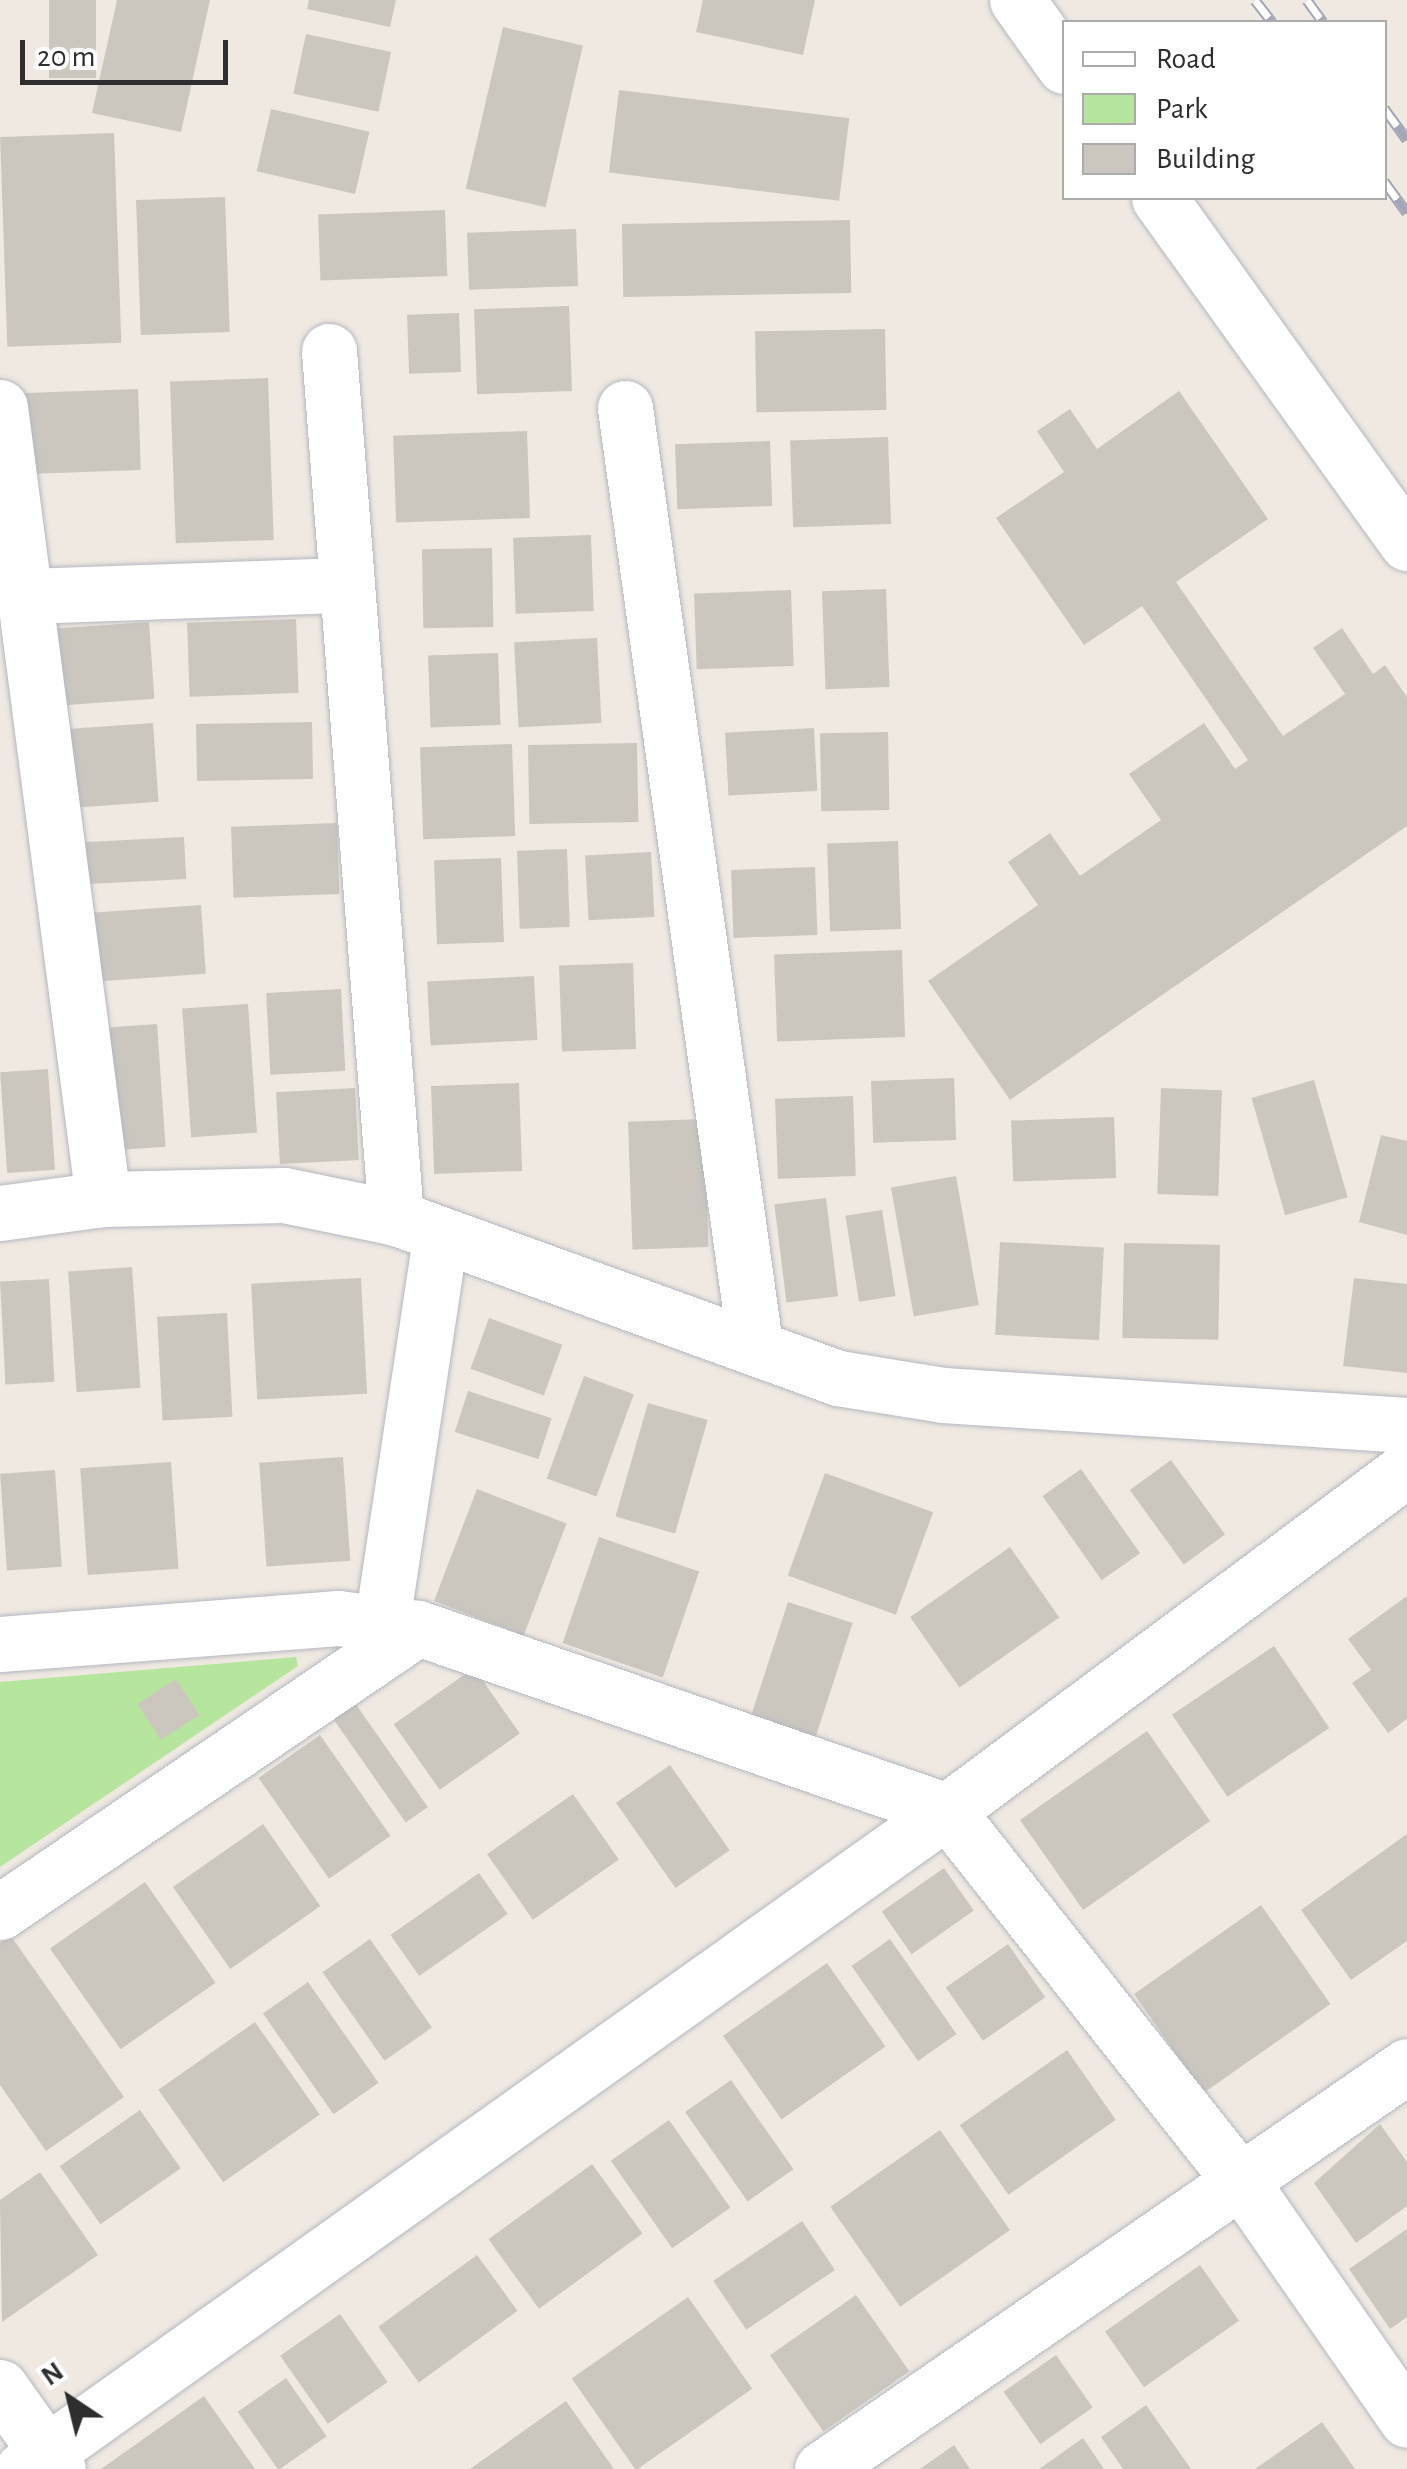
<!DOCTYPE html>
<html>
<head>
<meta charset="utf-8">
<style>
  body { margin:0 }
  #map { position:relative; width:1407px; height:2469px; overflow:hidden; background:#efe9e1; font-family:"Alegreya Sans",sans-serif }
  div>[style] { position:absolute }
  .green>* { inset:0; background:#b6e59e }
  .building>* { inset:0; background:#cbc7bf; transform-origin:0 0 }
  .roads { filter:drop-shadow(0 0 2px #b4b7c1) drop-shadow(0 0 2px #b4b7c1) }
  .minor>* { height:55px; margin:-27.5px; padding:0 27.5px; transform-origin:27.5px; border-radius:27.5px; background:#fff }
  .rail>* { height:11px; margin-top:-5.5px; transform-origin:0; background:repeating-linear-gradient(90deg,#fff 0 22px,#a3a6b8 0 44px); box-sizing:border-box; border-block:2px solid #a3a6b8 }
  span { translate:-50% -50%; white-space:nowrap; text-align:center; line-height:1.15; -webkit-text-stroke:8px #fff; paint-order:stroke }
  .legend { position:absolute; left:1062px; top:20px; width:325px; height:180px; box-sizing:border-box; background:#fff; border:2px solid #ababab; margin:0; padding:12px 18px; list-style:none; font-size:30px; color:#2e2e2e }
  .legend li { display:flex; align-items:center; gap:20px; height:50px }
  .legend b { width:50px; border:2px solid #ababab }
  .north { position:absolute; left:20px; top:2349px; width:100px; height:100px; -webkit-text-stroke:8px #fff; paint-order:stroke; rotate:325deg; font-size:28px; font-weight:700; line-height:40px; text-align:center; color:#2e2e2e }
  .north::after { content:''; display:block; margin:auto; width:35px; height:45px; background:#2e2e2e; clip-path:polygon(50% 0,100% 100%,50% 72%,0 100%) }
  .scale { position:absolute; left:20px; top:40px; width:208px; height:45px; box-sizing:border-box; border:5px solid #2e2e2e; border-top:0; padding-left:12px; font-size:30px; line-height:35px; white-space:nowrap; color:#2e2e2e; -webkit-text-stroke:8px #fff; paint-order:stroke }
</style>
</head>
<body>
<div id="map">
  <div class="green">
    <div style="clip-path:polygon(296px 1657px,298px 1666px,0 1867px,0 1682px)"></div>
  </div>
  <div class="building">
    <div style="left:49px;top:0;width:47px;height:78px"></div>
    <div style="clip-path:polygon(117px 0,210px 0,181px 132px,92px 113px)"></div>
    <div style="clip-path:polygon(309px 0,396px 0,390px 27px,307px 9px)"></div>
    <div style="clip-path:polygon(703px 0,815px 0,803px 55px,696px 32px)"></div>
    <div style="left:503px;top:27px;width:82px;height:166px;rotate:13deg"></div>
    <div style="left:306px;top:34px;width:87px;height:61px;rotate:12deg"></div>
    <div style="left:619px;top:90px;width:232px;height:83px;rotate:7deg"></div>
    <div style="left:271px;top:109px;width:101px;height:64px;rotate:13deg"></div>
    <div style="left:114px;top:133px;width:210px;height:114px;rotate:88deg"></div>
    <div style="left:225px;top:197px;width:135px;height:89px;rotate:88deg"></div>
    <div style="left:445px;top:210px;width:66px;height:127px;rotate:88deg"></div>
    <div style="left:850px;top:220px;width:73px;height:228px;rotate:89deg"></div>
    <div style="left:576px;top:229px;width:57px;height:109px;rotate:88deg"></div>
    <div style="left:569px;top:306px;width:85px;height:95px;rotate:88deg"></div>
    <div style="left:459px;top:313px;width:59px;height:52px;rotate:88deg"></div>
    <div style="left:885px;top:329px;width:81px;height:130px;rotate:89deg"></div>
    <div style="left:268px;top:378px;width:162px;height:98px;rotate:88deg"></div>
    <div style="left:138px;top:389px;width:81px;height:113px;rotate:88deg"></div>
    <div style="clip-path:polygon(1179px 391px,1268px 519px,1176px 582px,1283px 736px,1345px 694px,1313px 648px,1342px 628px,1373px 674px,1385px 665px,1407px 697px,1407px 826px,1010px 1100px,928px 981px,1038px 905px,1008px 862px,1050px 833px,1080px 876px,1161px 820px,1129px 774px,1204px 723px,1235px 769px,1248px 760px,1142px 606px,1084px 645px,996px 518px,1064px 472px,1037px 431px,1070px 409px,1097px 449px)"></div>
    <div style="left:527px;top:431px;width:87px;height:134px;rotate:88deg"></div>
    <div style="left:888px;top:437px;width:87px;height:98px;rotate:88deg"></div>
    <div style="left:770px;top:441px;width:65px;height:95px;rotate:88deg"></div>
    <div style="left:591px;top:535px;width:76px;height:78px;rotate:88deg"></div>
    <div style="left:492px;top:548px;width:79px;height:70px;rotate:89deg"></div>
    <div style="left:886px;top:589px;width:98px;height:64px;rotate:88deg"></div>
    <div style="left:791px;top:590px;width:76px;height:97px;rotate:88deg"></div>
    <div style="left:296px;top:619px;width:74px;height:109px;rotate:88deg"></div>
    <div style="left:149px;top:622px;width:77px;height:98px;rotate:86deg"></div>
    <div style="left:597px;top:638px;width:85px;height:83px;rotate:87deg"></div>
    <div style="left:498px;top:653px;width:72px;height:70px;rotate:88deg"></div>
    <div style="left:312px;top:722px;width:57px;height:116px;rotate:89deg"></div>
    <div style="left:153px;top:723px;width:79px;height:96px;rotate:86deg"></div>
    <div style="left:814px;top:728px;width:63px;height:89px;rotate:87deg"></div>
    <div style="left:888px;top:732px;width:78px;height:68px;rotate:89deg"></div>
    <div style="left:637px;top:743px;width:79px;height:109px;rotate:89deg"></div>
    <div style="left:512px;top:744px;width:92px;height:92px;rotate:88deg"></div>
    <div style="left:337px;top:823px;width:71px;height:106px;rotate:88deg"></div>
    <div style="left:184px;top:837px;width:42px;height:107px;rotate:87deg"></div>
    <div style="left:898px;top:841px;width:88px;height:71px;rotate:88deg"></div>
    <div style="left:567px;top:849px;width:78px;height:50px;rotate:88deg"></div>
    <div style="left:651px;top:852px;width:65px;height:66px;rotate:87deg"></div>
    <div style="left:501px;top:858px;width:84px;height:67px;rotate:88deg"></div>
    <div style="left:815px;top:867px;width:68px;height:84px;rotate:88deg"></div>
    <div style="left:201px;top:905px;width:69px;height:124px;rotate:86deg"></div>
    <div style="left:902px;top:950px;width:87px;height:128px;rotate:88deg"></div>
    <div style="left:633px;top:963px;width:86px;height:74px;rotate:88deg"></div>
    <div style="left:534px;top:976px;width:64px;height:107px;rotate:87deg"></div>
    <div style="left:341px;top:989px;width:82px;height:75px;rotate:87deg"></div>
    <div style="left:248px;top:1004px;width:129px;height:66px;rotate:86deg"></div>
    <div style="left:157px;top:1024px;width:123px;height:62px;rotate:86deg"></div>
    <div style="left:48px;top:1069px;width:101px;height:48px;rotate:86deg"></div>
    <div style="left:954px;top:1078px;width:62px;height:83px;rotate:88deg"></div>
    <div style="left:1314px;top:1080px;width:122px;height:65px;rotate:74deg"></div>
    <div style="left:519px;top:1083px;width:88px;height:88px;rotate:88deg"></div>
    <div style="left:355px;top:1088px;width:72px;height:79px;rotate:87deg"></div>
    <div style="left:1161px;top:1088px;width:61px;height:106px;rotate:2deg"></div>
    <div style="left:853px;top:1096px;width:80px;height:78px;rotate:88deg"></div>
    <div style="left:1114px;top:1117px;width:61px;height:103px;rotate:88deg"></div>
    <div style="left:704px;top:1119px;width:128px;height:76px;rotate:88deg"></div>
    <div style="clip-path:polygon(1381px 1135px,1407px 1141px,1407px 1235px,1359px 1222px)"></div>
    <div style="left:956px;top:1176px;width:131px;height:66px;rotate:80deg"></div>
    <div style="left:826px;top:1198px;width:99px;height:52px;rotate:83deg"></div>
    <div style="left:882px;top:1210px;width:87px;height:37px;rotate:81deg"></div>
    <div style="left:1000px;top:1242px;width:104px;height:93px;rotate:3deg"></div>
    <div style="left:1124px;top:1243px;width:96px;height:95px;rotate:1deg"></div>
    <div style="left:132px;top:1267px;width:121px;height:64px;rotate:86deg"></div>
    <div style="left:361px;top:1278px;width:116px;height:110px;rotate:87deg"></div>
    <div style="clip-path:polygon(1354px 1278px,1407px 1284px,1407px 1373px,1343px 1366px)"></div>
    <div style="left:49px;top:1279px;width:103px;height:49px;rotate:87deg"></div>
    <div style="left:227px;top:1313px;width:104px;height:70px;rotate:87deg"></div>
    <div style="left:489px;top:1318px;width:78px;height:54px;rotate:20deg"></div>
    <div style="left:584px;top:1376px;width:53px;height:109px;rotate:20deg"></div>
    <div style="left:468px;top:1391px;width:88px;height:43px;rotate:18deg"></div>
    <div style="left:648px;top:1403px;width:62px;height:118px;rotate:16deg"></div>
    <div style="left:343px;top:1457px;width:104px;height:84px;rotate:86deg"></div>
    <div style="left:1171px;top:1460px;width:92px;height:51px;rotate:54deg"></div>
    <div style="left:171px;top:1462px;width:107px;height:91px;rotate:86deg"></div>
    <div style="left:1081px;top:1469px;width:103px;height:47px;rotate:55deg"></div>
    <div style="left:55px;top:1470px;width:97px;height:55px;rotate:86deg"></div>
    <div style="left:825px;top:1473px;width:115px;height:109px;rotate:20deg"></div>
    <div style="left:477px;top:1489px;width:96px;height:120px;rotate:21deg"></div>
    <div style="left:599px;top:1537px;width:106px;height:112px;rotate:19deg"></div>
    <div style="left:1010px;top:1547px;width:86px;height:122px;rotate:55deg"></div>
    <div style="clip-path:polygon(1407px 1596px,1407px 1719px,1388px 1733px,1352px 1683px,1371px 1670px,1348px 1639px)"></div>
    <div style="left:788px;top:1602px;width:68px;height:124px;rotate:18deg"></div>
    <div style="left:1274px;top:1646px;width:99px;height:123px;rotate:56deg"></div>
    <div style="left:474px;top:1668px;width:80px;height:98px;rotate:55deg"></div>
    <div style="left:176px;top:1679px;width:43px;height:46px;rotate:57deg"></div>
    <div style="left:355px;top:1703px;width:127px;height:27px;rotate:55deg"></div>
    <div style="left:1147px;top:1731px;width:110px;height:155px;rotate:55deg"></div>
    <div style="left:320px;top:1735px;width:123px;height:75px;rotate:55deg"></div>
    <div style="left:670px;top:1765px;width:104px;height:66px;rotate:55deg"></div>
    <div style="left:573px;top:1794px;width:80px;height:105px;rotate:55deg"></div>
    <div style="left:263px;top:1824px;width:100px;height:110px;rotate:55deg"></div>
    <div style="clip-path:polygon(1407px 1834px,1407px 1941px,1351px 1980px,1301px 1910px)"></div>
    <div style="left:944px;top:1868px;width:52px;height:76px;rotate:55deg"></div>
    <div style="left:479px;top:1873px;width:50px;height:108px;rotate:55deg"></div>
    <div style="left:145px;top:1882px;width:123px;height:116px;rotate:55deg"></div>
    <div style="left:1261px;top:1905px;width:121px;height:155px;rotate:55deg"></div>
    <div style="clip-path:polygon(11px 1936px,124px 2097px,46px 2151px,0 2085px,0 1943px)"></div>
    <div style="left:370px;top:1939px;width:108px;height:58px;rotate:55deg"></div>
    <div style="left:890px;top:1939px;width:116px;height:47px;rotate:55deg"></div>
    <div style="left:1008px;top:1944px;width:65px;height:76px;rotate:55deg"></div>
    <div style="left:827px;top:1963px;width:102px;height:127px;rotate:55deg"></div>
    <div style="left:308px;top:1982px;width:123px;height:55px;rotate:55deg"></div>
    <div style="left:255px;top:2022px;width:113px;height:118px;rotate:55deg"></div>
    <div style="left:1067px;top:2050px;width:85px;height:131px;rotate:55deg"></div>
    <div style="left:731px;top:2080px;width:109px;height:56px;rotate:55deg"></div>
    <div style="left:140px;top:2110px;width:71px;height:98px;rotate:55deg"></div>
    <div style="left:669px;top:2120px;width:107px;height:71px;rotate:55deg"></div>
    <div style="clip-path:polygon(1380px 2124px,1407px 2162px,1407px 2206px,1356px 2243px,1314px 2183px)"></div>
    <div style="left:940px;top:2130px;width:122px;height:134px;rotate:55deg"></div>
    <div style="left:592px;top:2164px;width:86px;height:128px;rotate:54deg"></div>
    <div style="clip-path:polygon(40px 2172px,98px 2255px,2px 2322px,0 2200px)"></div>
    <div style="left:802px;top:2221px;width:59px;height:107px;rotate:56deg"></div>
    <div style="clip-path:polygon(1407px 2229px,1407px 2317px,1390px 2329px,1349px 2269px)"></div>
    <div style="left:477px;top:2255px;width:69px;height:122px;rotate:54deg"></div>
    <div style="left:1200px;top:2265px;width:68px;height:116px;rotate:55deg"></div>
    <div style="left:856px;top:2295px;width:93px;height:105px;rotate:55deg"></div>
    <div style="left:688px;top:2297px;width:112px;height:142px;rotate:55deg"></div>
    <div style="left:340px;top:2314px;width:83px;height:73px;rotate:55deg"></div>
    <div style="left:1056px;top:2355px;width:64px;height:64px;rotate:55deg"></div>
    <div style="left:286px;top:2378px;width:71px;height:59px;rotate:55deg"></div>
    <div style="clip-path:polygon(204px 2396px,255px 2469px,101px 2469px)"></div>
    <div style="clip-path:polygon(566px 2401px,614px 2469px,470px 2469px)"></div>
    <div style="clip-path:polygon(1146px 2405px,1191px 2469px,1123px 2469px,1101px 2437px)"></div>
    <div style="clip-path:polygon(1322px 2422px,1355px 2469px,1255px 2469px)"></div>
    <div style="clip-path:polygon(1083px 2438px,1104px 2469px,1039px 2469px)"></div>
    <div style="clip-path:polygon(954px 2445px,970px 2469px,920px 2469px)"></div>
  </div>
  <div class="roads">
    <div class="minor">
      <div style="left:1017px;top:0;width:81px;rotate:54.5deg"></div>
      <div style="left:1159px;top:198px;width:425px;rotate:54.3deg"></div>
      <div style="left:329px;top:351px;width:870px;rotate:85.58deg"></div>
      <div style="left:0;top:407px;width:799px;rotate:82.59deg"></div>
      <div style="left:625px;top:408px;width:946px;rotate:82.1deg"></div>
      <div style="left:26px;top:596px;width:320px;rotate:-2deg"></div>
      <div style="left:0;top:1213px;width:104px;rotate:-7.7deg"></div>
      <div style="left:103px;top:1199px;width:181px;rotate:-1.3deg"></div>
      <div style="left:284px;top:1195px;width:114px;rotate:11.6deg"></div>
      <div style="left:396px;top:1218px;width:470px;rotate:19.9deg"></div>
      <div style="left:838px;top:1378px;width:106px;rotate:9.2deg"></div>
      <div style="left:943px;top:1395px;width:465px;rotate:3.7deg"></div>
      <div style="left:382px;top:1622px;width:389px;rotate:-81.4deg"></div>
      <div style="left:0;top:1644px;width:339px;rotate:-4.4deg"></div>
      <div style="left:338px;top:1618px;width:81px;rotate:7.1deg"></div>
      <div style="left:418px;top:1628px;width:560px;rotate:19.08deg"></div>
      <div style="left:947px;top:1811px;width:476px;rotate:51.6deg"></div>
      <div style="left:1243px;top:2184px;width:287px;rotate:55.2deg"></div>
      <div style="left:0;top:1912px;width:505px;rotate:-34.19deg"></div>
      <div style="left:0;top:2387px;width:100px;rotate:54.7deg"></div>
      <div style="left:23px;top:2469px;width:1134px;rotate:-35.46deg"></div>
      <div style="left:947px;top:1811px;width:573px;rotate:-36.63deg"></div>
      <div style="left:822px;top:2469px;width:710px;rotate:-34.56deg"></div>
    </div>
  </div>
  <div class="rail">
    <div style="left:1255px;top:0;width:28px;rotate:52deg"></div>
    <div style="left:1307px;top:0;width:27px;rotate:54deg"></div>
    <div style="left:1384px;top:108px;width:39px;rotate:54deg"></div>
    <div style="left:1384px;top:181px;width:39px;rotate:54deg"></div>
  </div>
  <ul class="legend">
  <li><b style="height:12px;background:#fff"></b>Road</li>
  <li><b style="height:28px;background:#b6e59e"></b>Park</li>
  <li><b style="height:28px;background:#cbc7bf"></b>Building</li>
  </ul>
  <div class="north">N</div>
  <div class="scale">20 m</div>
</div>
</body>
</html>
